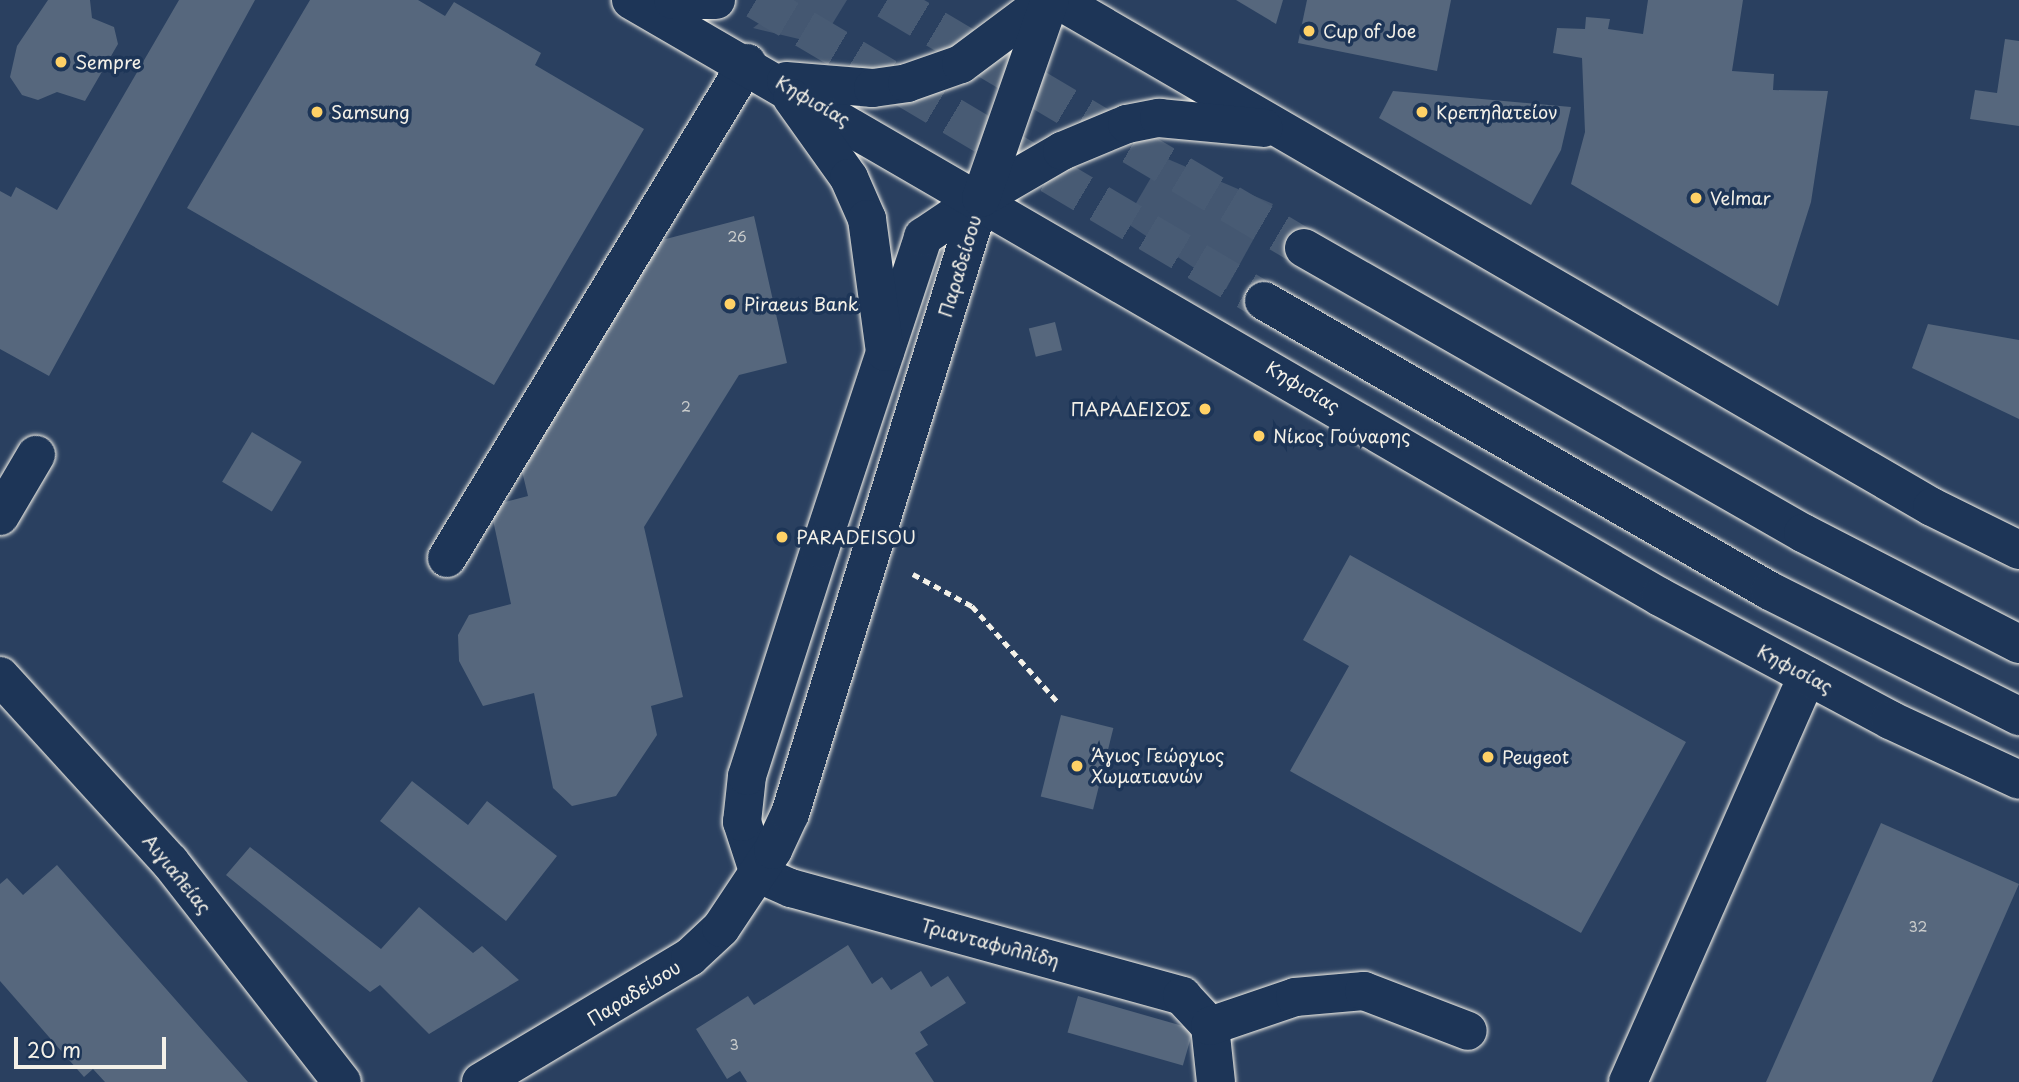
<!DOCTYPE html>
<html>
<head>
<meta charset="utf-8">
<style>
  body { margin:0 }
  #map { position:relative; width:2019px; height:1082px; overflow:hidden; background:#2a4060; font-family:"Playpen Sans",sans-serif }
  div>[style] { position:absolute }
  .green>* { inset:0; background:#445771 }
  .building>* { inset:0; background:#56677d; transform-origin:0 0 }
  .major-tunnel>* { height:38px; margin-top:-19px; transform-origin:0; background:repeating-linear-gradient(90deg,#485b74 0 38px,transparent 0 57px) }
  .path>* { height:4.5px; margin-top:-2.25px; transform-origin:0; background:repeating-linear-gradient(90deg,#f4f1e8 0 7px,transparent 0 12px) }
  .roads { filter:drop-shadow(0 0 2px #f4f1e8) drop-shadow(0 0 2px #f4f1e8) }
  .minor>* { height:38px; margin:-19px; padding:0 19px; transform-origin:19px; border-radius:19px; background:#1d3557 }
  .major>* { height:38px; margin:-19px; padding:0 19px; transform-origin:19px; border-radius:19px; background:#1d3557 }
  .dots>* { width:19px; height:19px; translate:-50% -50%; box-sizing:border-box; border:4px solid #1d3557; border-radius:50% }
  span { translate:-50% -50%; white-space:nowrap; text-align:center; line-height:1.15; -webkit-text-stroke:7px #1d3557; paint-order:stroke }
  .number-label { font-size:14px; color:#cccecd }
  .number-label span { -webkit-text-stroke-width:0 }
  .poi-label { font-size:18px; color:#f4f1e8 }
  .left { translate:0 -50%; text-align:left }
  .right { translate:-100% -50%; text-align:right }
  .street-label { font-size:18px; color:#f4f1e8 }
  .scale { position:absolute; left:14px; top:1037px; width:152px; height:32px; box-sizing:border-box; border:4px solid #f4f1e8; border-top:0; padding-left:9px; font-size:21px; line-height:24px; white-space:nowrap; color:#f4f1e8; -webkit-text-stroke:5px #1d3557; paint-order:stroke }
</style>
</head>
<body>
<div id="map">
  <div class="green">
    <div style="clip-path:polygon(789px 0,847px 0,820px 44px,753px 28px)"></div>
    <div style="clip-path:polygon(1163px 157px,1273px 204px,1226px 289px,1125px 222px)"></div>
  </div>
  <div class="building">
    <div style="clip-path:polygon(48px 0,90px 0,92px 18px,114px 27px,118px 44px,85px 101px,57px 92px,38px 100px,22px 95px,10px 77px,17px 46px)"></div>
    <div style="clip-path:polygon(179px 0,255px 0,49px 376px,0 349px,0 191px,11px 197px,16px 187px,57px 210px)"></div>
    <div style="clip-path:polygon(310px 0,418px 0,445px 16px,454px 2px,541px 53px,535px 65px,644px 129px,494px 385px,187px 208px)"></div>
    <div style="clip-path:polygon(1236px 0,1283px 0,1276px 24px)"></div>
    <div style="clip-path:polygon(1307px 0,1451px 0,1437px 71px,1298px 43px)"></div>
    <div style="clip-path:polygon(1648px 0,1743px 0,1732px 71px,1774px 74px,1773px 90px,1828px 91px,1811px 202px,1778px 306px,1571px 184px,1585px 132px,1582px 58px,1553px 53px,1557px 28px,1585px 29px,1586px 17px,1610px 19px,1608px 29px,1643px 34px)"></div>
    <div style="clip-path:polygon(2005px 39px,2019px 41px,2019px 126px,1970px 119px,1975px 90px,1997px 93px)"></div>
    <div style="clip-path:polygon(1393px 91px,1571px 107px,1561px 150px,1531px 205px,1379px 118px)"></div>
    <div style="clip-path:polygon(754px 216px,787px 363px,739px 375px,644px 527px,683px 697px,651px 706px,657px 735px,616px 796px,572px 806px,553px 788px,534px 693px,483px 706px,459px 661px,458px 635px,469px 615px,511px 604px,490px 506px,528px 496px,521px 467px,662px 240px)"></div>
    <div style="left:1055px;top:322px;width:29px;height:27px;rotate:76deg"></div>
    <div style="clip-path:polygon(1928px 324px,2019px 340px,2019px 419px,1912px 368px)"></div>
    <div style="left:252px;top:432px;width:58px;height:58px;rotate:31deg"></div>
    <div style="clip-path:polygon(1350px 555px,1686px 742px,1581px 933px,1290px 771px,1349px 666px,1303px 640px)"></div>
    <div style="left:1061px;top:715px;width:54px;height:84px;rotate:14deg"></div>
    <div style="clip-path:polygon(412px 781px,468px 825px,487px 801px,557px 856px,506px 921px,380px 821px)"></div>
    <div style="clip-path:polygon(1881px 823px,2019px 884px,1932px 1082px,1766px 1082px)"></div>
    <div style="clip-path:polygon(250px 847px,381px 949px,419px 907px,473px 953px,482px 946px,519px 980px,429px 1034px,380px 985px,370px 992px,226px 875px)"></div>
    <div style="clip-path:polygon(57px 865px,248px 1082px,105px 1082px,93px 1069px,84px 1077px,0 981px,0 884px,7px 878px,23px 895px)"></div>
    <div style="clip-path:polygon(848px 945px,872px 984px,882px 977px,891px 990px,921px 971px,931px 987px,948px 976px,966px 1003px,920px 1032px,928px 1045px,915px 1053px,934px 1082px,747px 1082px,740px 1071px,727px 1079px,696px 1029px,748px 996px,754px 1005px)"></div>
    <div style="left:1078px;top:996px;width:120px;height:38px;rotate:16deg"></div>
  </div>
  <div class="major-tunnel">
    <div style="left:756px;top:0;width:590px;rotate:30.65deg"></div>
    <div style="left:887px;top:0;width:485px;rotate:30.7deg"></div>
  </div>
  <div class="path">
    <div style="left:913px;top:574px;width:67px;rotate:28.5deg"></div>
    <div style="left:972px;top:606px;width:127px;rotate:48.2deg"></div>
  </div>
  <div class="roads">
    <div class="minor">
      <div style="left:0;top:516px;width:71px;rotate:-59.5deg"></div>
      <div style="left:447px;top:558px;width:579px;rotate:-58.78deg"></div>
      <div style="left:0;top:676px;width:252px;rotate:47.6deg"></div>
      <div style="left:170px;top:862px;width:279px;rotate:52deg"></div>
      <div style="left:759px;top:874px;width:55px;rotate:-108.1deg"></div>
      <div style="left:742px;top:822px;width:46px;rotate:-83.8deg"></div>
      <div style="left:747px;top:776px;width:238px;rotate:-72.2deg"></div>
      <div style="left:820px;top:549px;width:329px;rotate:-71.7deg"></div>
      <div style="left:923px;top:237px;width:70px;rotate:-33.9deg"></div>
      <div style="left:759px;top:874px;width:35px;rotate:24deg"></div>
      <div style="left:791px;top:888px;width:406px;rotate:15.4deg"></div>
      <div style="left:1182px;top:996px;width:41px;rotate:47deg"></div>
      <div style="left:1210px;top:1026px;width:56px;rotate:83.9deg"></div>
      <div style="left:1210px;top:1026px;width:90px;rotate:-18.8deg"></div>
      <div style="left:1295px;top:997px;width:69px;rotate:-5deg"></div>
      <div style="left:1364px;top:991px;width:111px;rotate:21deg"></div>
      <div style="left:481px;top:1082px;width:244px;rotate:-30.9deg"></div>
      <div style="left:690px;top:957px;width:42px;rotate:-43.1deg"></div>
      <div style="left:721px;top:928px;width:94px;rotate:-56.3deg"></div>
      <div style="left:773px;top:850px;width:40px;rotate:-65deg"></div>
      <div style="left:790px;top:814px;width:645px;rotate:-72.77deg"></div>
      <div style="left:1628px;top:1082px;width:444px;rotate:-66.2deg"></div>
    </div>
    <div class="major">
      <div style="left:631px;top:0;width:1190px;rotate:30.12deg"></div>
      <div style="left:1660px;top:597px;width:261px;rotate:28.1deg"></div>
      <div style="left:1890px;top:720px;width:142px;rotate:24.9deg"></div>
      <div style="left:673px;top:0;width:43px"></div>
      <div style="left:1058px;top:0;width:1010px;rotate:30.12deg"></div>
      <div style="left:1932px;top:507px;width:97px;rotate:26.3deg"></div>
      <div style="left:786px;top:81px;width:87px;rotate:4.6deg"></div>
      <div style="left:873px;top:88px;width:34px;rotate:-8deg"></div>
      <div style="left:907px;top:83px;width:57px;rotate:-19.4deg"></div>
      <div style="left:961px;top:64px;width:107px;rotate:-36.7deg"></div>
      <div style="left:792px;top:98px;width:98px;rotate:54.5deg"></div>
      <div style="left:849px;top:178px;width:45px;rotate:66.3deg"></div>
      <div style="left:867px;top:219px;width:134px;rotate:82.3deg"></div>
      <div style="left:981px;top:198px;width:94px;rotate:-30.1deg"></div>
      <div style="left:1062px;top:151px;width:70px;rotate:-22.6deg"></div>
      <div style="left:1127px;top:124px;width:33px;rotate:-11deg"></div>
      <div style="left:1159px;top:118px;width:105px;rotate:5.4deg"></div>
      <div style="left:981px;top:198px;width:210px;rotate:-70.8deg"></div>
      <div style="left:1304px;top:248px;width:575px;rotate:29.73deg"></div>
      <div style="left:1803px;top:533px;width:243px;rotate:27.2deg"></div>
      <div style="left:1264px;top:301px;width:583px;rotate:29.82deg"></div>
      <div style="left:1770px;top:591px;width:279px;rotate:26.7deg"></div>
    </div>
  </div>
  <div class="dots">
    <div style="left:1309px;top:31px;background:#ffd166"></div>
    <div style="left:61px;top:62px;background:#ffd166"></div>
    <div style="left:317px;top:112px;background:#ffd166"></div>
    <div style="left:1422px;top:112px;background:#ffd166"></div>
    <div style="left:1696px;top:198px;background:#ffd166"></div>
    <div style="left:730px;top:304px;background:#ffd166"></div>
    <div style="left:1205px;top:409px;background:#ffd166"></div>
    <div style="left:1259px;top:436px;background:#ffd166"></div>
    <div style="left:782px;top:537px;background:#ffd166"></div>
    <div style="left:1488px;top:757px;background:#ffd166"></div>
    <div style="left:1077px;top:766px;background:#ffd166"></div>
  </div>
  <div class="number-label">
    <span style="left:737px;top:237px">26</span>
    <span style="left:686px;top:407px">2</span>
    <span style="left:1918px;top:927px">32</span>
    <span style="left:734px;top:1045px">3</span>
  </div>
  <div class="poi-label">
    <span class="left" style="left:1323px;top:31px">Cup of Joe</span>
    <span class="left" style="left:75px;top:62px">Sempre</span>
    <span class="left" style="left:331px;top:112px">Samsung</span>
    <span class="left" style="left:1436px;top:112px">Κρεπηλατείον</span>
    <span class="left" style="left:1710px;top:198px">Velmar</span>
    <span class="left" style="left:744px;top:304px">Piraeus Bank</span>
    <span class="right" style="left:1191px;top:409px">ΠΑΡΑΔΕΙΣΟΣ</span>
    <span class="left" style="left:1273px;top:436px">Νίκος Γούναρης</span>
    <span class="left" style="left:796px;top:537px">PARADEISOU</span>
    <span class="left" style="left:1091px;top:766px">Άγιος Γεώργιος<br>Χωματιανών</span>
    <span class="left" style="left:1502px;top:757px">Peugeot</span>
  </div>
  <div class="street-label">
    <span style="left:813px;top:101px;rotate:30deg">Κηφισίας</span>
    <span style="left:960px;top:266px;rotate:-73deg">Παραδείσου</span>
    <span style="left:1303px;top:387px;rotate:31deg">Κηφισίας</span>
    <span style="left:1795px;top:669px;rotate:28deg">Κηφισίας</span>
    <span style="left:177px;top:874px;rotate:51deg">Αιγιαλείας</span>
    <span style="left:990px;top:943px;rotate:15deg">Τριανταφυλλίδη</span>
    <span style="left:634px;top:993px;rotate:-32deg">Παραδείσου</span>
  </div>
  <div class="scale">20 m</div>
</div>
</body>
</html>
